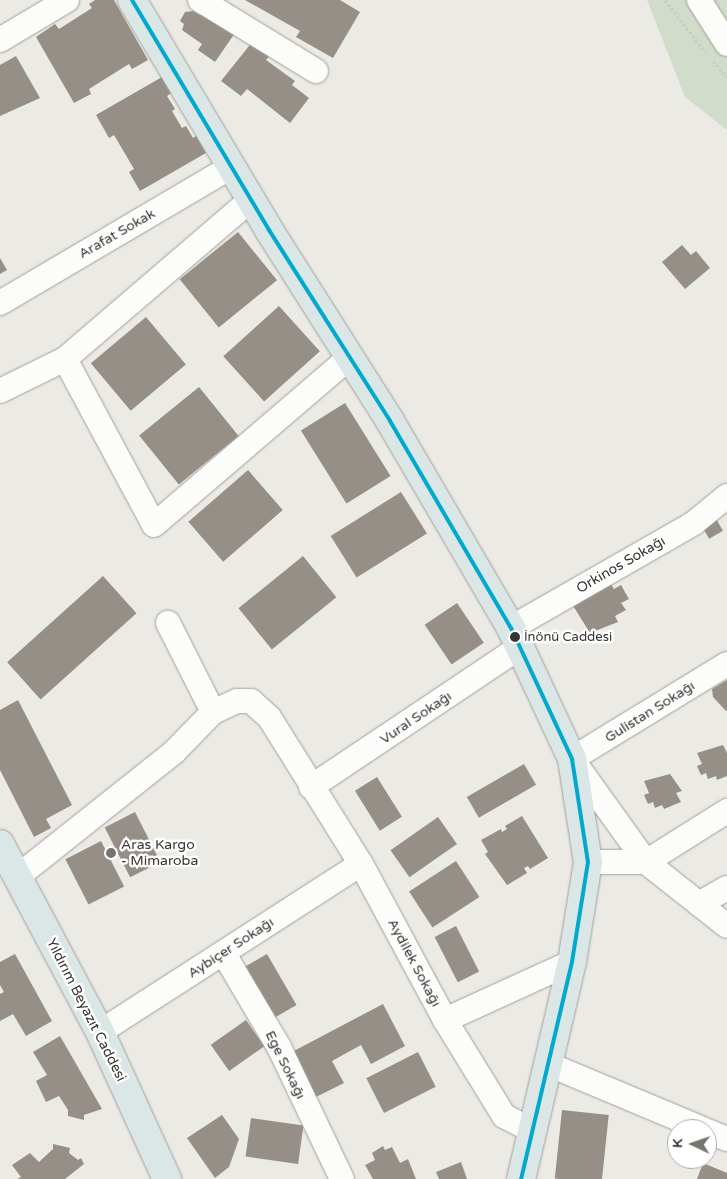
<!DOCTYPE html>
<html>
<head>
<meta charset="utf-8">
<style>
  body { margin:0 }
  #map { position:relative; width:727px; height:1179px; overflow:hidden; background:#eceae4; font-family:"Varela Round",sans-serif }
  div>[style] { position:absolute }
  .green>* { inset:0; background:#d2dccb }
  .building>* { inset:0; background:#968f87; transform-origin:0 0 }
  .path>* { height:3px; margin-top:-1.5px; transform-origin:0; background:repeating-linear-gradient(90deg,#cccbc9 0 2.5px,transparent 0 5px) }
  .roads { filter:drop-shadow(0 0 1px #a2a09c) drop-shadow(0 0 1px #a2a09c) }
  .minor>* { height:24px; margin:-12px; padding:0 12px; transform-origin:12px; border-radius:12px; background:#fcfcfb }
  .major>* { height:28px; margin:-14px; padding:0 14px; transform-origin:14px; border-radius:14px; background:#dbe6e6 }
  .bus-1>* { height:4px; margin:-2px; padding:0 2px; transform-origin:2px; border-radius:2px; background:#00a9ce }
  .dots>* { width:14px; height:14px; translate:-50% -50%; box-sizing:border-box; border:2px solid #fff; border-radius:50% }
  span { translate:-50% -50%; white-space:nowrap; text-align:center; line-height:1.15; -webkit-text-stroke:5px #fff; paint-order:stroke }
  .bus-label { font-size:13px; color:#363530 }
  .left { translate:0 -50%; text-align:left }
  .street-label { font-size:14px; color:#363530 }
  .poi-label { font-size:14px; color:#363530 }
  .north { position:absolute; left:667px; top:1119px; width:50px; height:50px; box-sizing:border-box; background:#fff; border:1px solid #afaeac; border-radius:50%; rotate:273deg; font-size:14px; font-weight:700; line-height:20px; text-align:center; color:#363530 }
  .north::after { content:''; display:block; margin:auto; width:18px; height:22px; background:#76746f; clip-path:polygon(50% 0,100% 100%,50% 72%,0 100%) }
</style>
</head>
<body>
<div id="map">
  <div class="green">
    <div style="clip-path:polygon(647px 0,727px 0,727px 130px,685px 97px)"></div>
  </div>
  <div class="building">
    <div style="clip-path:polygon(95px 0,114px 0,148px 60px,132px 69px,129px 64px,89px 89px,91px 94px,74px 103px,36px 37px,55px 24px,59px 29px,92px 8px,89px 4px)"></div>
    <div style="clip-path:polygon(245px 0,340px 0,360px 12px,333px 58px,296px 37px,300px 31px)"></div>
    <div style="clip-path:polygon(193px 11px,200px 15px,206px 13px,237px 30px,215px 62px,198px 50px,202px 44px,182px 30px,184px 24px,180px 21px,185px 12px)"></div>
    <div style="clip-path:polygon(253px 41px,271px 54px,266px 60px,295px 81px,292px 85px,309px 98px,290px 123px,247px 89px,241px 96px,221px 81px)"></div>
    <div style="clip-path:polygon(16px 56px,40px 98px,0 116px,0 65px)"></div>
    <div style="clip-path:polygon(162px 77px,171px 93px,167px 96px,175px 109px,172px 111px,182px 128px,186px 126px,193px 138px,196px 136px,206px 153px,140px 191px,129px 172px,134px 169px,114px 135px,109px 138px,96px 115px)"></div>
    <div style="left:238px;top:232px;width:62px;height:75px;rotate:51deg"></div>
    <div style="clip-path:polygon(682px 245px,691px 255px,696px 251px,710px 268px,685px 289px,662px 262px)"></div>
    <div style="clip-path:polygon(0 258px,7px 270px,0 274px)"></div>
    <div style="left:279px;top:306px;width:61px;height:75px;rotate:48deg"></div>
    <div style="left:146px;top:317px;width:62px;height:72px;rotate:50deg"></div>
    <div style="left:199px;top:387px;width:63px;height:77px;rotate:51deg"></div>
    <div style="left:345px;top:403px;width:86px;height:52px;rotate:58deg"></div>
    <div style="left:248px;top:470px;width:53px;height:79px;rotate:49deg"></div>
    <div style="left:401px;top:492px;width:49px;height:83px;rotate:58deg"></div>
    <div style="left:715px;top:517px;width:16px;height:16px;rotate:60deg"></div>
    <div style="left:303px;top:556px;width:53px;height:83px;rotate:51deg"></div>
    <div style="left:103px;top:576px;width:50px;height:129px;rotate:48deg"></div>
    <div style="clip-path:polygon(609px 581px,614px 589px,621px 585px,629px 599px,621px 603px,626px 610px,615px 616px,618px 622px,590px 633px,572px 604px)"></div>
    <div style="left:457px;top:603px;width:48px;height:39px;rotate:56deg"></div>
    <div style="clip-path:polygon(727px 680px,727px 710px,726px 711px,713px 697px,712px 689px)"></div>
    <div style="clip-path:polygon(18px 700px,72px 805px,46px 819px,51px 828px,34px 837px,0 770px,0 710px)"></div>
    <div style="clip-path:polygon(723px 745px,727px 753px,727px 776px,717px 780px,716px 776px,708px 779px,706px 773px,701px 775px,697px 766px,702px 764px,697px 753px)"></div>
    <div style="left:524px;top:764px;width:24px;height:66px;rotate:60deg"></div>
    <div style="clip-path:polygon(670px 774px,682px 791px,676px 793px,681px 802px,664px 809px,662px 805px,655px 808px,653px 802px,648px 804px,644px 795px,649px 793px,644px 781px)"></div>
    <div style="left:377px;top:777px;width:47px;height:26px;rotate:58deg"></div>
    <div style="left:135px;top:812px;width:56px;height:34px;rotate:63deg"></div>
    <div style="clip-path:polygon(522px 816px,548px 858px,530px 869px,528px 866px,524px 868px,527px 873px,507px 885px,485px 854px,488px 852px,481px 840px,501px 829px,502px 832px,507px 829px,505px 826px)"></div>
    <div style="left:438px;top:817px;width:33px;height:58px;rotate:55deg"></div>
    <div style="left:101px;top:841px;width:51px;height:40px;rotate:63deg"></div>
    <div style="left:456px;top:861px;width:43px;height:56px;rotate:57deg"></div>
    <div style="left:456px;top:926px;width:51px;height:24px;rotate:63deg"></div>
    <div style="clip-path:polygon(15px 954px,52px 1021px,26px 1036px,13px 1014px,0 1021px,0 994px,4px 992px,0 985px,0 962px)"></div>
    <div style="left:267px;top:954px;width:59px;height:29px;rotate:60deg"></div>
    <div style="clip-path:polygon(383px 1004px,405px 1046px,371px 1064px,361px 1045px,332px 1061px,344px 1083px,314px 1098px,290px 1053px)"></div>
    <div style="left:246px;top:1020px;width:32px;height:43px;rotate:55deg"></div>
    <div style="clip-path:polygon(60px 1036px,102px 1109px,84px 1115px,84px 1120px,68px 1116px,68px 1110px,59px 1096px,46px 1102px,36px 1081px,47px 1075px,33px 1052px)"></div>
    <div style="left:418px;top:1052px;width:39px;height:58px;rotate:63deg"></div>
    <div style="left:562px;top:1110px;width:47px;height:69px;rotate:6deg"></div>
    <div style="clip-path:polygon(222px 1115px,239px 1139px,229px 1167px,215px 1178px,187px 1138px)"></div>
    <div style="left:251px;top:1118px;width:53px;height:39px;rotate:8deg"></div>
    <div style="clip-path:polygon(53px 1144px,70px 1148px,69px 1153px,78px 1160px,81px 1158px,84px 1164px,65px 1179px,17px 1179px,21px 1177px,12px 1165px,30px 1153px,39px 1162px,53px 1149px)"></div>
    <div style="clip-path:polygon(383px 1146px,385px 1150px,392px 1147px,400px 1163px,408px 1159px,416px 1179px,373px 1179px,365px 1165px,375px 1160px,372px 1153px)"></div>
    <div style="clip-path:polygon(461px 1162px,467px 1179px,439px 1179px,436px 1172px)"></div>
    <div style="clip-path:polygon(703px 1163px,727px 1173px,727px 1179px,697px 1179px)"></div>
  </div>
  <div class="path">
    <div style="left:665px;top:0;width:66px;rotate:52.4deg"></div>
    <div style="left:713px;top:61px;width:21px;rotate:49deg"></div>
  </div>
  <div class="roads">
    <div class="minor">
      <div style="left:200px;top:0;width:136px;rotate:31.5deg"></div>
      <div style="left:699px;top:0;width:52px;rotate:57.5deg"></div>
      <div style="left:0;top:40px;width:78px;rotate:-30.8deg"></div>
      <div style="left:0;top:303px;width:270px;rotate:-30.5deg"></div>
      <div style="left:65px;top:359px;width:188px;rotate:61.8deg"></div>
      <div style="left:154px;top:525px;width:258px;rotate:-40.6deg"></div>
      <div style="left:0;top:391px;width:72px;rotate:-26.2deg"></div>
      <div style="left:65px;top:359px;width:246px;rotate:-40.6deg"></div>
      <div style="left:511px;top:628px;width:211px;rotate:-29.8deg"></div>
      <div style="left:694px;top:523px;width:43px;rotate:-39.3deg"></div>
      <div style="left:727px;top:664px;width:182px;rotate:148.5deg"></div>
      <div style="left:572px;top:759px;width:127px;rotate:54.3deg"></div>
      <div style="left:646px;top:862px;width:96px;rotate:-32.2deg"></div>
      <div style="left:213px;top:712px;width:26px;rotate:-25deg"></div>
      <div style="left:237px;top:701px;width:14px"></div>
      <div style="left:251px;top:701px;width:24px;rotate:42deg"></div>
      <div style="left:269px;top:717px;width:173px;rotate:58deg"></div>
      <div style="left:361px;top:864px;width:177px;rotate:61.7deg"></div>
      <div style="left:445px;top:1020px;width:140px;rotate:-24.5deg"></div>
      <div style="left:311px;top:787px;width:252px;rotate:-33.8deg"></div>
      <div style="left:588px;top:862px;width:58px"></div>
      <div style="left:646px;top:862px;width:103px;rotate:38.3deg"></div>
      <div style="left:17px;top:877px;width:201px;rotate:-38.5deg"></div>
      <div style="left:174px;top:752px;width:56px;rotate:-45.7deg"></div>
      <div style="left:213px;top:712px;width:100px;rotate:-116.8deg"></div>
      <div style="left:699px;top:904px;width:32px;rotate:-30deg"></div>
      <div style="left:224px;top:954px;width:108px;rotate:59.4deg"></div>
      <div style="left:279px;top:1047px;width:146px;rotate:64.5deg"></div>
      <div style="left:445px;top:1020px;width:113px;rotate:58.4deg"></div>
      <div style="left:504px;top:1116px;width:33px;rotate:27deg"></div>
      <div style="left:100px;top:1032px;width:310px;rotate:-32.8deg"></div>
      <div style="left:550px;top:1065px;width:166px;rotate:22.7deg"></div>
      <div style="left:707px;top:1131px;width:22px;rotate:22deg"></div>
    </div>
    <div class="major">
      <div style="left:132px;top:0;width:268px;rotate:59.2deg"></div>
      <div style="left:269px;top:230px;width:226px;rotate:57.6deg"></div>
      <div style="left:390px;top:421px;width:240px;rotate:59.7deg"></div>
      <div style="left:511px;top:628px;width:145px;rotate:65deg"></div>
      <div style="left:572px;top:759px;width:104px;rotate:81.2deg"></div>
      <div style="left:588px;top:862px;width:101px;rotate:99.1deg"></div>
      <div style="left:572px;top:962px;width:223px;rotate:103.2deg"></div>
      <div style="left:0;top:844px;width:213px;rotate:62deg"></div>
      <div style="left:100px;top:1032px;width:162px;rotate:65.5deg"></div>
    </div>
  </div>
  <div class="bus-1">
    <div style="left:132px;top:0;width:268px;rotate:59.2deg"></div>
    <div style="left:269px;top:230px;width:226px;rotate:57.6deg"></div>
    <div style="left:390px;top:421px;width:240px;rotate:59.7deg"></div>
    <div style="left:511px;top:628px;width:145px;rotate:65deg"></div>
    <div style="left:572px;top:759px;width:104px;rotate:81.2deg"></div>
    <div style="left:588px;top:862px;width:101px;rotate:99.1deg"></div>
    <div style="left:572px;top:962px;width:223px;rotate:103.2deg"></div>
  </div>
  <div class="dots">
    <div style="left:515px;top:637px;background:#363530"></div>
    <div style="left:111px;top:853px;background:#76746f"></div>
  </div>
  <div class="bus-label">
    <span class="left" style="left:524px;top:637px">İnönü Caddesi</span>
  </div>
  <div class="street-label">
    <span style="left:117px;top:234px;rotate:-30deg">Arafat Sokak</span>
    <span style="left:621px;top:565px;rotate:-30deg">Orkinos Sokağı</span>
    <span style="left:650px;top:712px;rotate:-32deg">Gulistan Sokağı</span>
    <span style="left:416px;top:718px;rotate:-34deg">Vural Sokağı</span>
    <span style="left:231px;top:948px;rotate:-33deg">Aybiçer Sokağı</span>
    <span style="left:414px;top:963px;rotate:62deg">Aydilek Sokağı</span>
    <span style="left:86px;top:1010px;rotate:63deg">Yıldırım Beyazıt Caddesi</span>
    <span style="left:285px;top:1065px;rotate:64deg">Ege Sokağı</span>
  </div>
  <div class="poi-label">
    <span class="left" style="left:121px;top:853px">Aras Kargo<br>- Mimaroba</span>
  </div>
  <div class="north">K</div>
</div>
</body>
</html>
